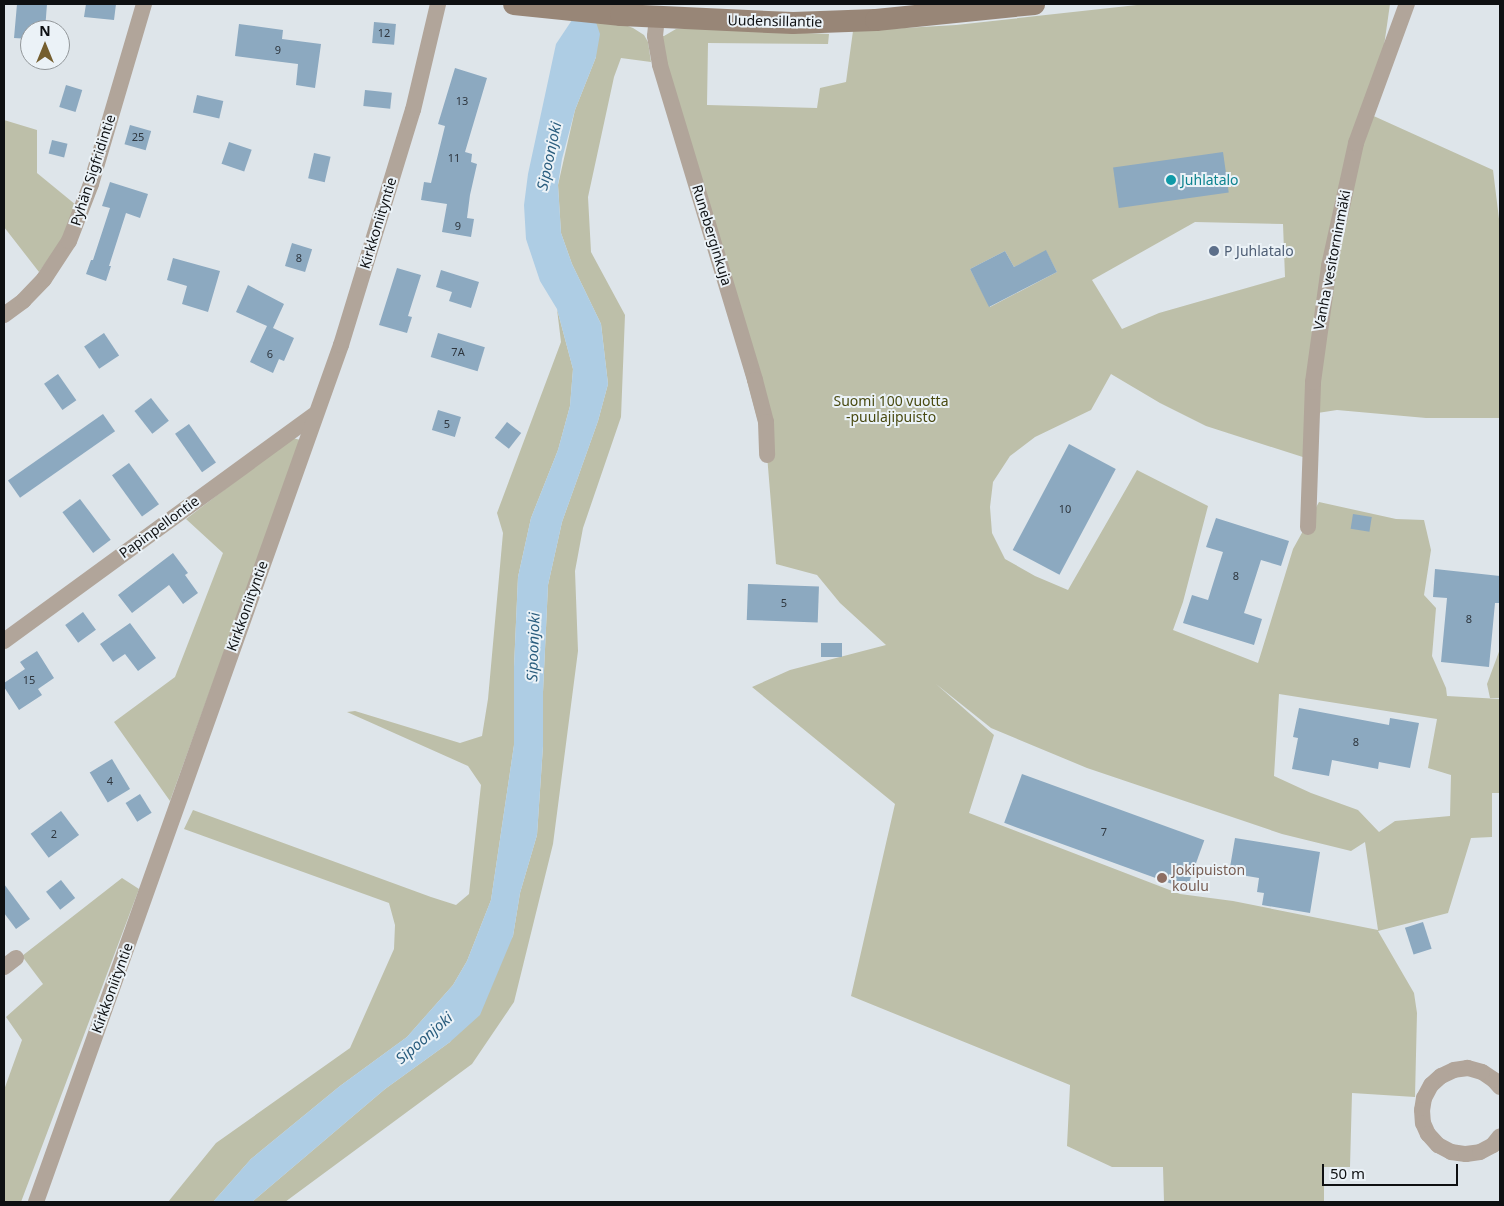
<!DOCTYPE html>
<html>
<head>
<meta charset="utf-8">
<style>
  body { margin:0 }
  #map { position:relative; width:1504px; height:1206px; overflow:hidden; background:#dee5ea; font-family:"Noto Sans",sans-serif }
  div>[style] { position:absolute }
  .green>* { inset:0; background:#bdbfa9 }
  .water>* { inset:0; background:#aecde4 }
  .building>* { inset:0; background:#8ca9c0; transform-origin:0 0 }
  .street>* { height:16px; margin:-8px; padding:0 8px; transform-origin:8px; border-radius:8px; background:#b1a59a }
  .secondary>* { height:22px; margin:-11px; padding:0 11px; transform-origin:11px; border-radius:11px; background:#988677 }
  .dots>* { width:14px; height:14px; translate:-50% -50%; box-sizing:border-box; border:2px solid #ebf2f7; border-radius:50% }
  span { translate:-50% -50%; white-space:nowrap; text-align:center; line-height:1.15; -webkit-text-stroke:4px #ebf2f7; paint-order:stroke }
  .number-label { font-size:11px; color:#2e363e }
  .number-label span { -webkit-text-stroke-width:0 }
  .street-label { font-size:14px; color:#0e1012 }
  .culture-label { font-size:14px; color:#0d838f }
  .left { translate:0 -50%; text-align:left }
  .service-label { font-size:14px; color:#4e5e75 }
  .park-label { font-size:14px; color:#494a11 }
  .education-label { font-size:14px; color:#785e54 }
  .water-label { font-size:15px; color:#2a5d7e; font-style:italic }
  .frame { position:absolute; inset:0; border:5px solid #0e1012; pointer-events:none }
  .north { position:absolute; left:20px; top:20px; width:50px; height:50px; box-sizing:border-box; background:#ebf2f7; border:1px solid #93989b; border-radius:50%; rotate:0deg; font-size:14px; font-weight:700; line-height:20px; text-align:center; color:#0e1012 }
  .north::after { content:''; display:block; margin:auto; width:18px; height:22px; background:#755f2f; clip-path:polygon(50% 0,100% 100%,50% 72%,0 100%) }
  .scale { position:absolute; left:1322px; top:1164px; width:136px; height:22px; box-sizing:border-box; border:2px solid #0e1012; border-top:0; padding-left:6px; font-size:15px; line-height:18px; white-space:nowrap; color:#0e1012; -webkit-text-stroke:4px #ebf2f7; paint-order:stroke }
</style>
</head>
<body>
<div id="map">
  <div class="green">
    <div style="clip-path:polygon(evenodd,1146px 4px,1390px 4px,1380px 74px,1367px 113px,1493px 170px,1500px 227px,1500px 418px,1426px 418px,1337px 410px,1311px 414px,1309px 459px,1206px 426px,1160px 403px,1111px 374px,1091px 410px,1035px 437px,1010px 456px,993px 482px,990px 507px,992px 533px,1005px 559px,1035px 576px,1068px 590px,1137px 470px,1208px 506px,1183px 602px,1173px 630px,1258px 663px,1293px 549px,1319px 502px,1396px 519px,1424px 520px,1431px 550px,1424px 595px,1436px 608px,1432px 656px,1446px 688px,1447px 696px,1500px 699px,1500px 793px,1492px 793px,1492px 837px,1471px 838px,1448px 913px,1378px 931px,1414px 993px,1417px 1013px,1415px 1097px,1352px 1093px,1350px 1167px,1324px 1167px,1324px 1202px,1164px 1202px,1163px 1167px,1112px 1167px,1067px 1146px,1070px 1085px,851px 996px,895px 804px,752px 687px,790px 670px,886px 645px,840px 603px,817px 575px,776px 564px,767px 455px,655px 36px,664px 36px,676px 29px,699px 28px,829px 34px,828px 44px,708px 43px,707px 105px,817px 108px,820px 88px,846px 82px,853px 31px,956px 25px,1146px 4px,1195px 222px,1283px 224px,1285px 277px,1159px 313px,1122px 329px,1092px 280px,1195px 222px,1146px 4px,1005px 251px,1014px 267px,1046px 251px,1057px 272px,990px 307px,970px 269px,1005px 251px,1146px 4px,936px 684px,991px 728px,1087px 768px,1282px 834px,1351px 851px,1365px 842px,1378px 930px,1233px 901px,1180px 894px,969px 813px,994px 735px,936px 684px,1146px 4px,1279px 694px,1437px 719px,1428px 768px,1451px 775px,1450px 816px,1395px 821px,1379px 832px,1358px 810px,1311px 793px,1274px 776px,1279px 694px)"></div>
    <div style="clip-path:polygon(596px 22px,620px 23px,633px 28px,644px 35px,648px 42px,651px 62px,621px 58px,614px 77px,588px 197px,591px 252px,625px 315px,621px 417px,583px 528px,575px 571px,578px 651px,553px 844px,514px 1002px,472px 1064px,285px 1202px,252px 1202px,385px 1089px,450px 1042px,513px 936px,520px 893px,537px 835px,543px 746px,543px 692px,548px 585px,562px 522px,598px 421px,608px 384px,601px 324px,572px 264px,561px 233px,558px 185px,575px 110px,596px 57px)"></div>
    <div style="clip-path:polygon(4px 120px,37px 130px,37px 173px,76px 205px,65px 236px,39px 272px,4px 227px)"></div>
    <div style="clip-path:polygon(557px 309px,573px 369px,570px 406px,558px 450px,531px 518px,518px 577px,514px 667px,514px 745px,491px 900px,467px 961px,453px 985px,407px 1037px,340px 1086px,251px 1159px,213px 1202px,168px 1202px,216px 1143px,350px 1048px,394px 949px,395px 925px,389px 903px,184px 829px,193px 810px,431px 897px,456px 905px,469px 894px,481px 785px,468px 766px,347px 712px,355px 711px,460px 743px,482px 736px,488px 699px,503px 533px,497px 513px,561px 342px)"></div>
    <div style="clip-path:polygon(292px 438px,301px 440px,170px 801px,114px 722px,175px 677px,223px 553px,186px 519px)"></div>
    <div style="clip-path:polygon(1500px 649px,1500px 698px,1490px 698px,1487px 684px)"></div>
    <div style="clip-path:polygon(122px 878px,139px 889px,21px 1202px,4px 1202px,4px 1090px,22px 1040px,6px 1017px,43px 984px,22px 956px)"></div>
  </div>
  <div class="water">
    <div style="clip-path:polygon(572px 20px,596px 22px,600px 34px,596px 57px,575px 110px,562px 159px,558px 185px,561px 233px,572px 264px,601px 324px,608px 384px,598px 421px,562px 522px,548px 585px,543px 692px,543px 746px,537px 835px,520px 893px,513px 936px,480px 1015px,450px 1042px,385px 1089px,252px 1202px,213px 1202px,251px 1159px,340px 1086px,407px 1037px,453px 985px,467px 961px,491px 900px,514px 745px,514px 667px,518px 577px,531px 518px,558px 450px,570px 406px,573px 369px,557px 309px,540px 281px,526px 239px,524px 205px,528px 174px,556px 44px)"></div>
  </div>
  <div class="building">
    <div style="clip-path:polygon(17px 4px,47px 4px,45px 30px,30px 30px,30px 39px,14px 38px)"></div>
    <div style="clip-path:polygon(86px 4px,116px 4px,114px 20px,84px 17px)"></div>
    <div style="left:374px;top:22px;width:22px;height:21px;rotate:5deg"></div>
    <div style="clip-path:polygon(239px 24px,283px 30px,282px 39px,321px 44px,315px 88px,296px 85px,298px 64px,235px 56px)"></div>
    <div style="clip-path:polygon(455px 68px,487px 78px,465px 152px,472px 154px,471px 162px,477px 164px,470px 195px,467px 218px,474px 219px,471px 237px,442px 232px,447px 204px,421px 200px,424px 182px,431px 183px,445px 126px,438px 124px)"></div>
    <div style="left:66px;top:85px;width:17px;height:23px;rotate:17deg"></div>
    <div style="left:365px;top:90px;width:27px;height:16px;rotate:6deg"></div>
    <div style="left:197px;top:95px;width:27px;height:18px;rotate:13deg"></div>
    <div style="left:130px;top:125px;width:22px;height:20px;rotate:16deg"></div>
    <div style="left:52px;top:140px;width:16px;height:14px;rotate:14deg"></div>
    <div style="left:229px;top:142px;width:24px;height:23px;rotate:19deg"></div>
    <div style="left:1223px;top:152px;width:41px;height:111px;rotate:82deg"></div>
    <div style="left:314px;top:153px;width:17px;height:26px;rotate:13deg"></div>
    <div style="clip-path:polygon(110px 182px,148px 194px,140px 218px,126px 213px,109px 266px,111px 266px,106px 281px,86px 274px,91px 260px,93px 260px,110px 208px,102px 206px)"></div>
    <div style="left:292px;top:243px;width:21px;height:24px;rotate:17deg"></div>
    <div style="clip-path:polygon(1046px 250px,1057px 272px,989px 307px,970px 269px,1005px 251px,1014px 267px)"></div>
    <div style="clip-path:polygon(173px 258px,220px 271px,208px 312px,182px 304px,187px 286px,167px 280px)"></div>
    <div style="clip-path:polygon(397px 268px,421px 275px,408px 316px,412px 317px,407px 333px,379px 325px)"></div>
    <div style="clip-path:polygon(441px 270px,479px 282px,471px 308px,449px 301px,452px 292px,436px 287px)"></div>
    <div style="clip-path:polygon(248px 285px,284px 304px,273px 328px,294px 338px,284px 361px,279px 359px,273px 373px,250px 362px,267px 326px,236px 312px)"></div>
    <div style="left:104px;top:333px;width:27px;height:24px;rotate:56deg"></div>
    <div style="left:438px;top:333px;width:49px;height:25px;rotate:17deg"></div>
    <div style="left:58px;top:374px;width:32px;height:17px;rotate:55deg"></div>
    <div style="left:151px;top:398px;width:29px;height:21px;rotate:52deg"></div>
    <div style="left:438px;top:410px;width:24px;height:21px;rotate:17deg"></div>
    <div style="left:103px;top:414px;width:21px;height:116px;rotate:55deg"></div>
    <div style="left:507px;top:422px;width:18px;height:20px;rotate:38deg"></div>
    <div style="left:189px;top:424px;width:47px;height:17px;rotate:55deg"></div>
    <div style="left:1069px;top:444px;width:53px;height:120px;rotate:28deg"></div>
    <div style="left:129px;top:463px;width:51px;height:21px;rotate:54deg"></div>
    <div style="left:80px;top:499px;width:51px;height:22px;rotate:53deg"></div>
    <div style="left:1353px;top:514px;width:19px;height:15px;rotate:9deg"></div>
    <div style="clip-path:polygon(1216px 518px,1289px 541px,1281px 566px,1261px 560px,1244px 613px,1262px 619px,1254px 645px,1183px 623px,1192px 595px,1208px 600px,1223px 552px,1206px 547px)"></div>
    <div style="clip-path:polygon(173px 553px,188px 573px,185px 575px,198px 593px,183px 604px,169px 585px,132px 613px,118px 595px)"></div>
    <div style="clip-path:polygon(1435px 569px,1500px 576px,1500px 603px,1495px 603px,1489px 667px,1441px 662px,1447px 598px,1433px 597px)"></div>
    <div style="left:748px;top:584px;width:71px;height:36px;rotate:2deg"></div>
    <div style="left:83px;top:612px;width:22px;height:22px;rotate:54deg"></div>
    <div style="clip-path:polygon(130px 623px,156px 658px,138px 671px,125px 654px,113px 662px,100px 644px)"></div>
    <div style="left:821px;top:643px;width:21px;height:14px"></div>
    <div style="clip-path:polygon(37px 651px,54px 678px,38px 689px,42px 695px,19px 710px,4px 687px,4px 683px,25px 669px,20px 662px)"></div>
    <div style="clip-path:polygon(1299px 708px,1389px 725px,1390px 718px,1419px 723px,1410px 768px,1379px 762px,1378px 769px,1332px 760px,1329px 776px,1292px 769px,1298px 738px,1293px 737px)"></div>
    <div style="left:112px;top:759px;width:35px;height:26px;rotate:59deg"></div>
    <div style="left:1022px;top:774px;width:194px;height:52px;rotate:20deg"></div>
    <div style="left:140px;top:794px;width:22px;height:17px;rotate:58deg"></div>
    <div style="left:61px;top:811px;width:30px;height:38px;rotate:53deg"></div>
    <div style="clip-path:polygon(1235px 838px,1320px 852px,1310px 913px,1262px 905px,1264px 893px,1257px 892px,1259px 878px,1229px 873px)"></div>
    <div style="left:61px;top:880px;width:23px;height:19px;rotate:52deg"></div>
    <div style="clip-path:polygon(4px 884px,30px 919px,16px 929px,4px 913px)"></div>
    <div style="left:1423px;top:922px;width:28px;height:19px;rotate:72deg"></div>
  </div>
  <div class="street">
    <div style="left:657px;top:17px;width:19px;rotate:96deg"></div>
    <div style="left:655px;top:36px;width:29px;rotate:80deg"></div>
    <div style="left:660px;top:65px;width:329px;rotate:73.2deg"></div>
    <div style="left:755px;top:380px;width:43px;rotate:75.3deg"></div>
    <div style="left:766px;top:422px;width:33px;rotate:88deg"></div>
    <div style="left:4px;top:315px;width:24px;rotate:-36deg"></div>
    <div style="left:23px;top:301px;width:30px;rotate:-46deg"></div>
    <div style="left:44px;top:279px;width:45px;rotate:-56.7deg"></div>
    <div style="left:69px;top:241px;width:61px;rotate:-68.9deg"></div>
    <div style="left:91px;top:184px;width:188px;rotate:-73.6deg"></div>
    <div style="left:1308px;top:527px;width:145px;rotate:-88deg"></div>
    <div style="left:1313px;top:382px;width:117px;rotate:-82.1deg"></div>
    <div style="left:1329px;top:266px;width:126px;rotate:-77.6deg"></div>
    <div style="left:1356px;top:143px;width:148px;rotate:-69.9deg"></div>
    <div style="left:4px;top:641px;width:385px;rotate:-36.1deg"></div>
    <div style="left:4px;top:967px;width:15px;rotate:-37deg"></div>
    <div style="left:1500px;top:1087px;width:9px;rotate:-131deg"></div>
    <div style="left:1494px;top:1080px;width:14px;rotate:-146deg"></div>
    <div style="left:1482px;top:1072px;width:15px;rotate:-164deg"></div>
    <div style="left:1468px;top:1068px;width:14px;rotate:172deg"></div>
    <div style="left:1454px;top:1070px;width:14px;rotate:155deg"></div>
    <div style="left:1441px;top:1076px;width:13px;rotate:138deg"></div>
    <div style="left:1431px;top:1085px;width:15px;rotate:118deg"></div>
    <div style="left:1424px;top:1098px;width:12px;rotate:99deg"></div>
    <div style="left:1422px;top:1110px;width:13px;rotate:86deg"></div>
    <div style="left:1423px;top:1123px;width:12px;rotate:66deg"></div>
    <div style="left:1428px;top:1134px;width:15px;rotate:48deg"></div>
    <div style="left:1438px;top:1145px;width:15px;rotate:28deg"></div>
    <div style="left:1451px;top:1152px;width:15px;rotate:8deg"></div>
    <div style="left:1466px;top:1154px;width:14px;rotate:-8deg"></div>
    <div style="left:1480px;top:1152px;width:15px;rotate:-28deg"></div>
    <div style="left:1493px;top:1145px;width:11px;rotate:-52deg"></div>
    <div style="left:36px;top:1202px;width:910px;rotate:-70.41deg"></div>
    <div style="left:341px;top:345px;width:246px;rotate:-73deg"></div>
    <div style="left:413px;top:110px;width:109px;rotate:-76.7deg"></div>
  </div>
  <div class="secondary">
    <div style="left:514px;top:4px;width:108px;rotate:5.9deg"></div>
    <div style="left:621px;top:15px;width:172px;rotate:2.7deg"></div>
    <div style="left:793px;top:23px;width:83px;rotate:-2.1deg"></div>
    <div style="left:876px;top:20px;width:159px;rotate:-5.8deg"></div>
  </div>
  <div class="dots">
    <div style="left:1171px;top:180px;background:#0f9aa8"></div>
    <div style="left:1214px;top:251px;background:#5c6f8a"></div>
    <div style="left:1162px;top:878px;background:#8d6e63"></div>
  </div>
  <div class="number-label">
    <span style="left:384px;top:33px">12</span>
    <span style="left:278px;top:50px">9</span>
    <span style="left:462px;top:101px">13</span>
    <span style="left:138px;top:137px">25</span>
    <span style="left:454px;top:158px">11</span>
    <span style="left:458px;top:226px">9</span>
    <span style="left:299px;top:258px">8</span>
    <span style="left:458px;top:352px">7A</span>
    <span style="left:270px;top:354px">6</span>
    <span style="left:447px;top:424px">5</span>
    <span style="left:1065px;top:509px">10</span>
    <span style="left:1236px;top:576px">8</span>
    <span style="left:784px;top:603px">5</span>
    <span style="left:1469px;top:619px">8</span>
    <span style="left:29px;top:680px">15</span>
    <span style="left:1356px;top:742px">8</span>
    <span style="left:110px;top:781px">4</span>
    <span style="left:1104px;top:832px">7</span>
    <span style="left:54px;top:834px">2</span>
  </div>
  <div class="street-label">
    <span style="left:775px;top:21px;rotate:1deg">Uudensillantie</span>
    <span style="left:93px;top:170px;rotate:-72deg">Pyhän Sigfridintie</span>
    <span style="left:378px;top:223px;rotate:-73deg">Kirkkoniityntie</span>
    <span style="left:712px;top:235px;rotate:73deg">Runeberginkuja</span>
    <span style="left:1332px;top:260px;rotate:-79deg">Vanha vesitorninmäki</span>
    <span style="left:159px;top:527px;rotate:-36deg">Papinpellontie</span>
    <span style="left:247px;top:606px;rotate:-70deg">Kirkkoniityntie</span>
    <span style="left:112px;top:988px;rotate:-70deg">Kirkkoniityntie</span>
  </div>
  <div class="culture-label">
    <span class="left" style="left:1181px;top:180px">Juhlatalo</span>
  </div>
  <div class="service-label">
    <span class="left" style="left:1224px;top:251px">P Juhlatalo</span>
  </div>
  <div class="park-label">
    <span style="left:891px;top:409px">Suomi 100 vuotta<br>-puulajipuisto</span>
  </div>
  <div class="education-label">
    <span class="left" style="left:1172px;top:878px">Jokipuiston<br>koulu</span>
  </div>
  <div class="water-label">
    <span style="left:549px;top:156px;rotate:-78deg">Sipoonjoki</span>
    <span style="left:533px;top:647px;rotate:-88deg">Sipoonjoki</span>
    <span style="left:424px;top:1038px;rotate:-41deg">Sipoonjoki</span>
  </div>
  <div class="frame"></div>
  <div class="north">N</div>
  <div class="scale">50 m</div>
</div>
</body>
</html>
